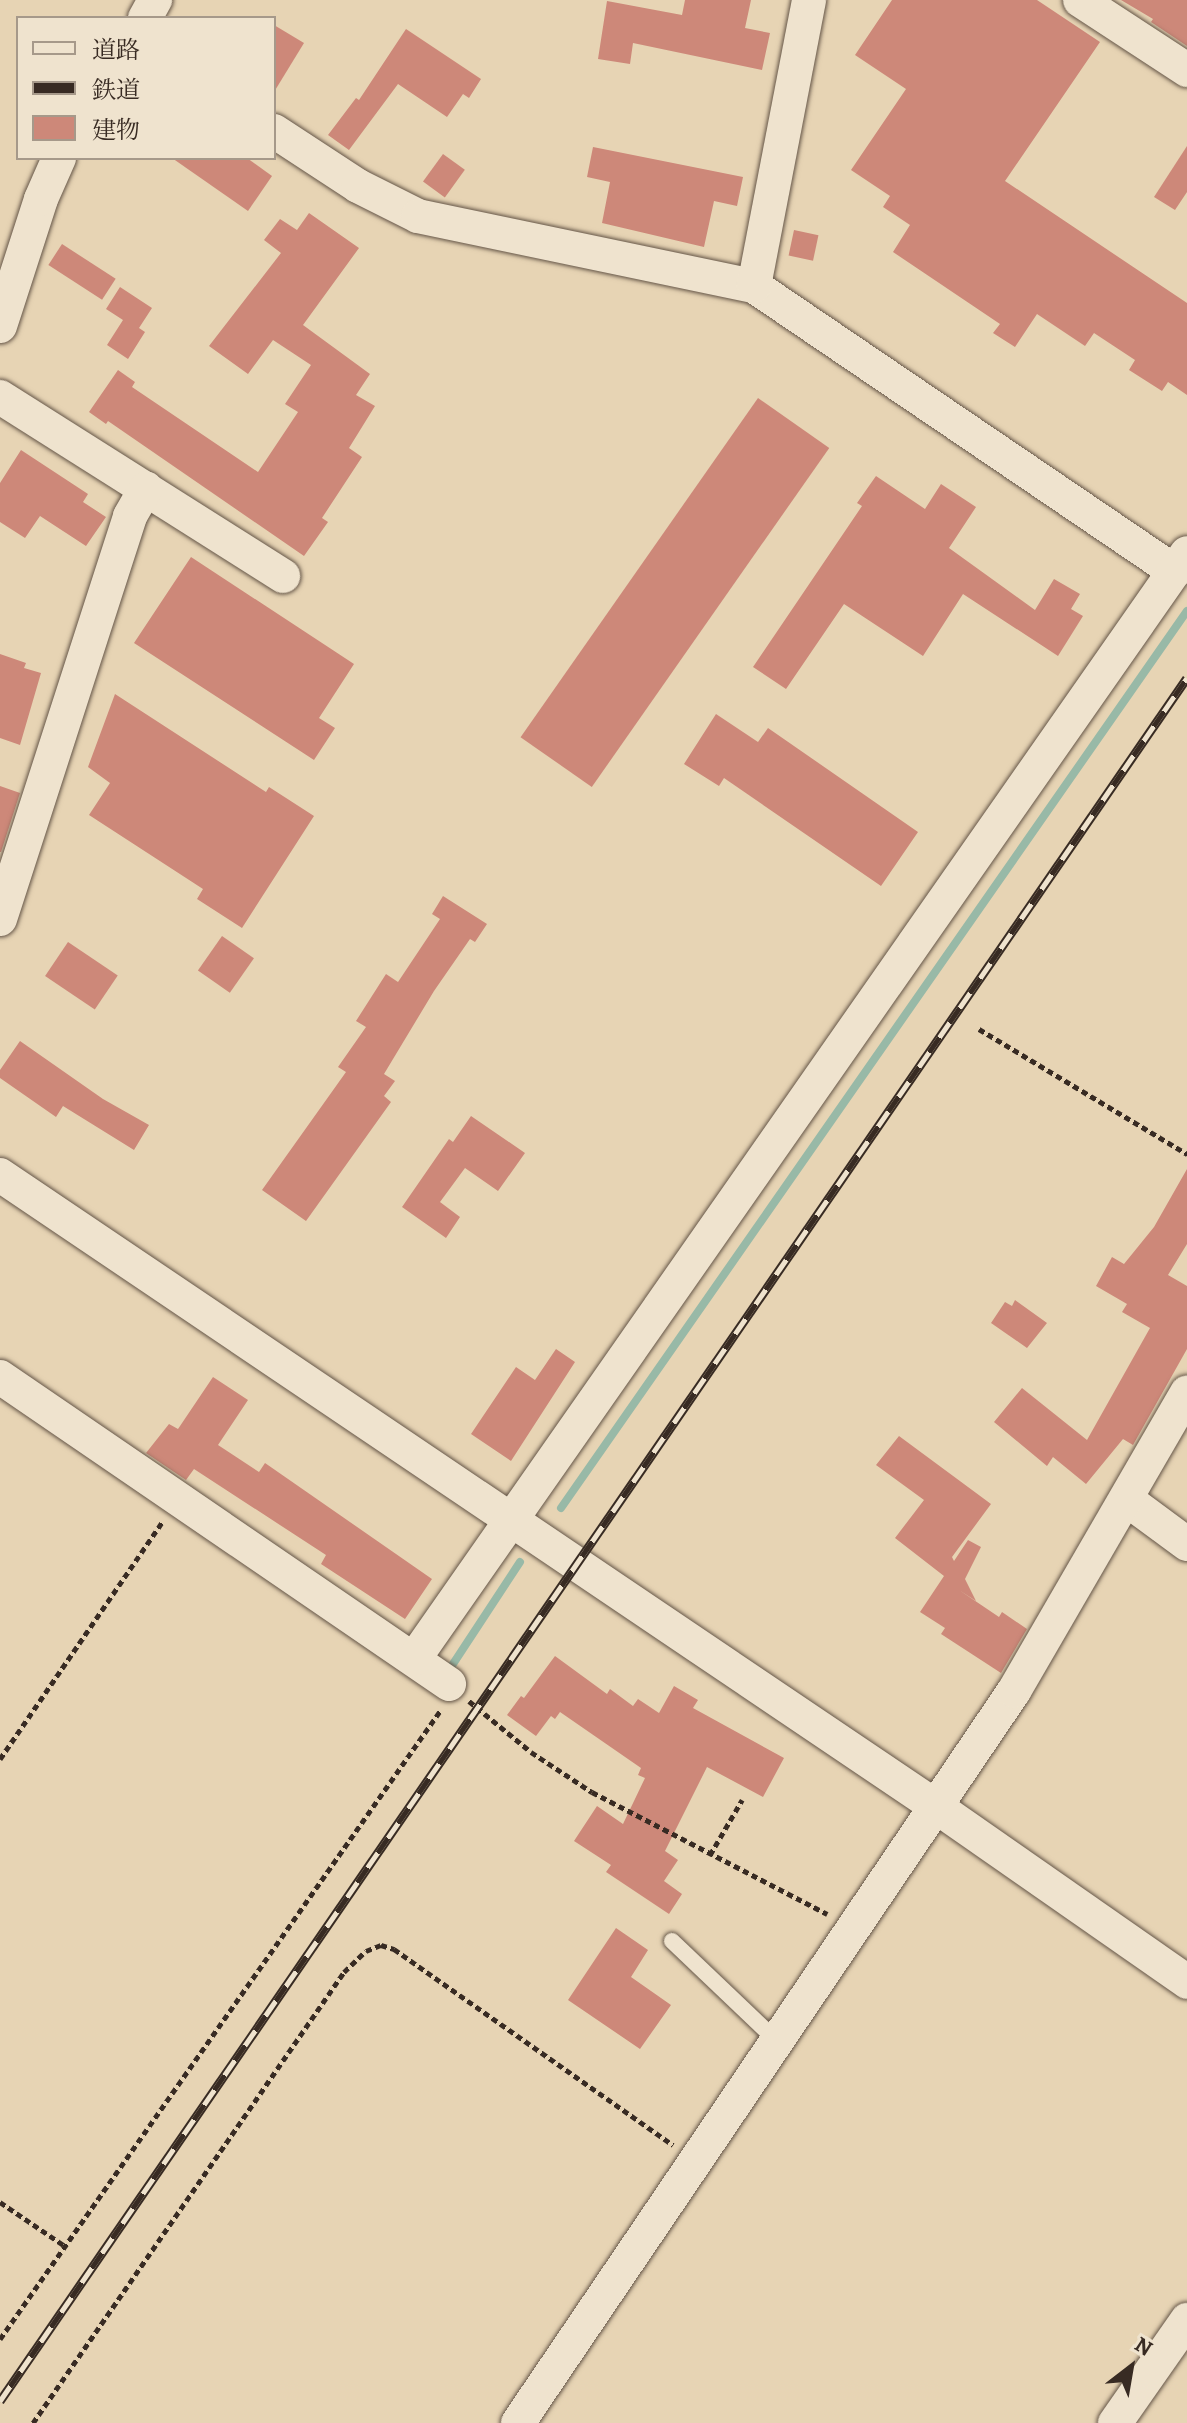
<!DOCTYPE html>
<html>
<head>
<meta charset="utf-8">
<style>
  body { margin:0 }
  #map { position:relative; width:1187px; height:2423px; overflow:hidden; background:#e7d4b4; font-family:Alegreya,"Noto Serif JP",serif }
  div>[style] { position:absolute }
  .stream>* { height:8px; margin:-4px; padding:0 4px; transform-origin:4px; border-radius:4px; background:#98b9a7 }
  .building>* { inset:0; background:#cd8879; transform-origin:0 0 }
  .path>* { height:5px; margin-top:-2.5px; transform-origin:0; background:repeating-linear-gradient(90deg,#382b23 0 6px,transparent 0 10px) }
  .roads { filter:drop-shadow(0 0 2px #645547) drop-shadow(0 0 2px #645547) }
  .lane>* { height:16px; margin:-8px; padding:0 8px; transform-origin:8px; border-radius:8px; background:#efe3ce }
  .street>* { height:34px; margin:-17px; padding:0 17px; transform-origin:17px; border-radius:17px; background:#efe3ce }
  .rail>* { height:9px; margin-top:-4.5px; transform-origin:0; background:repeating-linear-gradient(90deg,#efe3ce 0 18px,#382b23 0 36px); box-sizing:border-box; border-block:2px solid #382b23 }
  span { translate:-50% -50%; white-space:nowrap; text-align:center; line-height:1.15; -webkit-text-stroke:7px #efe3ce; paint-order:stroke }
  .legend { position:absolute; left:16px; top:16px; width:260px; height:144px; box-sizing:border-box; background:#efe3ce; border:2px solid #a6998a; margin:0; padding:10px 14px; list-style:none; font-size:24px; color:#382b23 }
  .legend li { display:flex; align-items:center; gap:16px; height:40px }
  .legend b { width:40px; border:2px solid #a6998a }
  .north { position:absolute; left:1091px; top:2327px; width:80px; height:80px; -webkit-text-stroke:6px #efe3ce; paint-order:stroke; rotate:31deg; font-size:22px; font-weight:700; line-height:32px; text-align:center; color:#382b23 }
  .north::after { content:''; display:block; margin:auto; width:28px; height:36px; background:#382b23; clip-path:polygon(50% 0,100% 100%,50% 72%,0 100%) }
</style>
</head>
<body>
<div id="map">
  <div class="stream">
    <div style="left:561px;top:1508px;width:1094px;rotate:-55.09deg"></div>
    <div style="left:453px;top:1664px;width:122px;rotate:-56.7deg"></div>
  </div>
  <div class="building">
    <div style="clip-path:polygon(685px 0,751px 0,745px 28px,770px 33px,762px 70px,633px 43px,630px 64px,598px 59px,607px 1px,682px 15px)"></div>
    <div style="clip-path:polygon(892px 0,1037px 0,1100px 42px,1005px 181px,1187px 303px,1187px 395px,1168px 382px,1162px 391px,1129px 370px,1135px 360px,1094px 333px,1085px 346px,1037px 314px,1015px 347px,993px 333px,1000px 324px,893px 252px,910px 225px,883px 207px,890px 196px,851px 170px,906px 89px,855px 55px)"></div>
    <div style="clip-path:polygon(1121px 0,1187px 0,1187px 46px,1151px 22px,1153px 19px)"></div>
    <div style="clip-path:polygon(274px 25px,304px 43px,274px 92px)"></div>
    <div style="clip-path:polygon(406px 29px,481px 79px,469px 98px,463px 94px,447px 117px,398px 84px,349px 150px,328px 135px,356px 98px,359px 100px)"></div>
    <div style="clip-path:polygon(1187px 146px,1187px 192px,1175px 210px,1154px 197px)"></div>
    <div style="clip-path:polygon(593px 147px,743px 177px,737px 206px,714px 201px,704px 247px,602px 223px,610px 182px,587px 177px)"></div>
    <div style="left:443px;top:154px;width:27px;height:34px;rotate:36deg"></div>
    <div style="clip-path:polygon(172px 158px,247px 158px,272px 176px,248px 211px)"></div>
    <div style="clip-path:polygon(309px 213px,359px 248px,303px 325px,370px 374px,356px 395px,375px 406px,349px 448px,362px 457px,322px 518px,328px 522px,304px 556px,108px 421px,106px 424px,89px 412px,118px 370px,135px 382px,132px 387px,258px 472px,298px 412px,285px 404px,311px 365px,273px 340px,248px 374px,209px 346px,281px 253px,264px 240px,280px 219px,297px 230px)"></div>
    <div style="left:794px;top:230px;width:25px;height:26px;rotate:12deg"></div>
    <div style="left:62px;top:244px;width:64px;height:25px;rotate:33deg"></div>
    <div style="clip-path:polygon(120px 287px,152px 308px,139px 328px,145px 332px,128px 359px,107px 345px,123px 320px,106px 309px)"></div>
    <div style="left:758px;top:398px;width:87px;height:414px;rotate:35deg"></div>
    <div style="clip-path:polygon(21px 450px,88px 494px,83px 502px,106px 517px,86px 546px,40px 516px,25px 538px,0 522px,0 483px)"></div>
    <div style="clip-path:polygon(876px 476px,925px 509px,941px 484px,976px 507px,949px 548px,1035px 610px,1054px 579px,1080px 594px,1071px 609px,1083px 616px,1058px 656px,963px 594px,923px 656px,844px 604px,786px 689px,753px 667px,862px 506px,857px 503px)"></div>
    <div style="clip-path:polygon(191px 557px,354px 664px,319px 718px,335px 728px,314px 760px,134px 643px)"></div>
    <div style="clip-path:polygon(0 654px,26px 663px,24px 668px,41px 673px,20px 745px,0 738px)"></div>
    <div style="clip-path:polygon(115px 694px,266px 792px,269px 787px,314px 816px,242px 928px,197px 899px,203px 889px,89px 815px,110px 783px,88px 767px)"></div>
    <div style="clip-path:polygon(716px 714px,758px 742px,768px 728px,918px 832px,881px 886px,724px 778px,719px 786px,684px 764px)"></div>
    <div style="clip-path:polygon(0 786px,20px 793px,1px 852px,0 852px)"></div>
    <div style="clip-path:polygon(443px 896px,487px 924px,475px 942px,470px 939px,434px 991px,384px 1074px,395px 1081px,384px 1096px,391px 1102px,306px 1221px,262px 1190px,346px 1072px,338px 1067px,366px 1027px,356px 1021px,386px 974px,398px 982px,440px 919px,432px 914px)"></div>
    <div style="left:222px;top:936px;width:39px;height:42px;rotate:35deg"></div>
    <div style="left:68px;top:942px;width:60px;height:41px;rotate:34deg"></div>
    <div style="clip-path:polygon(20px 1041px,103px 1099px,149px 1125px,134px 1150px,63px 1106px,56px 1117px,0 1078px,0 1070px)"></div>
    <div style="clip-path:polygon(471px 1116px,525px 1153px,498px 1191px,465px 1168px,440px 1202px,460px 1217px,446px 1238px,402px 1207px,449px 1139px,453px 1142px)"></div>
    <div style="clip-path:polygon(1187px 1169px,1187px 1244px,1168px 1275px,1187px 1286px,1187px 1349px,1133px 1445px,1123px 1439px,1086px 1484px,1053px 1457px,1047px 1466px,994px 1422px,1022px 1388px,1087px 1440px,1150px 1328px,1122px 1312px,1127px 1304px,1096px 1286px,1112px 1257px,1124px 1264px,1154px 1227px)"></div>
    <div style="clip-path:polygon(1015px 1300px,1047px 1323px,1027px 1348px,991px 1323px,1005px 1302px,1012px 1306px)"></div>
    <div style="clip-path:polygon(556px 1349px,575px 1362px,511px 1461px,471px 1434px,516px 1367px,535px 1380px)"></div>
    <div style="clip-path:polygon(213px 1377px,248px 1400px,218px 1445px,259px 1472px,265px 1463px,432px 1579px,405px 1619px,321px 1564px,326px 1555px,194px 1469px,186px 1480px,146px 1453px,169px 1424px,178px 1429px)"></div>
    <div style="clip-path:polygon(899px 1436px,991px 1504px,952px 1557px,954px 1561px,968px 1540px,981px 1547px,965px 1579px,976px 1601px,959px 1590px,999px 1617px,1002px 1612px,1027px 1629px,1001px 1673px,941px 1634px,945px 1628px,920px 1612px,944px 1576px,895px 1538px,924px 1500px,876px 1465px)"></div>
    <div style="clip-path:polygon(555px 1656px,607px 1694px,610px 1689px,633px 1706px,638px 1699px,659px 1713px,674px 1686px,698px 1700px,693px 1708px,784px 1758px,763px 1797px,707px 1767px,665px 1851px,678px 1860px,664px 1881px,682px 1894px,669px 1914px,606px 1872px,611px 1865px,574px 1841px,597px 1806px,623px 1824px,645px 1778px,638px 1775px,641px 1768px,560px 1712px,555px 1719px,551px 1716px,536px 1736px,507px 1715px,521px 1696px,524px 1698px)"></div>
    <div style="clip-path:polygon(616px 1928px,648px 1950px,631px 1977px,671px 2005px,640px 2049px,568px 2000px)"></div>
  </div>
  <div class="path">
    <div style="left:979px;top:1029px;width:243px;rotate:31deg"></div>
    <div style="left:469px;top:1701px;width:80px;rotate:39.4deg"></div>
    <div style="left:531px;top:1752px;width:73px;rotate:33.3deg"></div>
    <div style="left:592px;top:1792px;width:265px;rotate:27.4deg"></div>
    <div style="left:0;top:1759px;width:287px;rotate:-55.6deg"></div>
    <div style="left:710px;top:1855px;width:64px;rotate:-59.8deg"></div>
    <div style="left:0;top:2202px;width:78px;rotate:34.1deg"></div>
    <div style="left:0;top:2339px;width:767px;rotate:-54.98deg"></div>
    <div style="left:33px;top:2423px;width:548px;rotate:-55.41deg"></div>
    <div style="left:344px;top:1972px;width:30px;rotate:-44deg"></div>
    <div style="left:366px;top:1951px;width:16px;rotate:-22deg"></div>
    <div style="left:381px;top:1945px;width:14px;rotate:17deg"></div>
    <div style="left:394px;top:1949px;width:341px;rotate:35.1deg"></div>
  </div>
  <div class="roads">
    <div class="lane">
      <div style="left:672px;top:1941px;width:146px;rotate:43.6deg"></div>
    </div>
    <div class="street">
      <div style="left:1080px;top:0;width:128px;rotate:33.2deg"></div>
      <div style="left:145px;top:18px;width:21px;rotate:-61deg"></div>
      <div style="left:274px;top:131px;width:100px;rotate:33.2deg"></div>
      <div style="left:358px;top:186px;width:67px;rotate:26.6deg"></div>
      <div style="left:418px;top:216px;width:343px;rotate:11.8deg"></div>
      <div style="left:754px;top:286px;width:508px;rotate:34.16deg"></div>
      <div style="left:754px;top:286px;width:291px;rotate:-79.1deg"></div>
      <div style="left:0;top:326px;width:133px;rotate:-72.1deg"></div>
      <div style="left:41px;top:199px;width:45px;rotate:-66.3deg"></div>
      <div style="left:0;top:397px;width:335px;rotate:32.3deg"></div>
      <div style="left:0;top:919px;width:423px;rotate:-72.1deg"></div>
      <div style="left:130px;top:516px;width:32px;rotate:-60deg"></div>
      <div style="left:0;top:1175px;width:1132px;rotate:34.01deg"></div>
      <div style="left:938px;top:1808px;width:304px;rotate:34.9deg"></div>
      <div style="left:0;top:1377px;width:544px;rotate:34.36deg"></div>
      <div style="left:1126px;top:1499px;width:76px;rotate:36.4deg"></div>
      <div style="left:414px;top:1659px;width:1349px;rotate:-55.05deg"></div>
      <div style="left:518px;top:2423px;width:884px;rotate:-55.88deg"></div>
      <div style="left:1014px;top:1691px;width:345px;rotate:-59.9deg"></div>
      <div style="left:1115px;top:2423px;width:126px;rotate:-55deg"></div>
    </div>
  </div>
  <div class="rail">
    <div style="left:0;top:2401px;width:2092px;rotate:-55.44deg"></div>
  </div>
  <ul class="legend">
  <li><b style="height:10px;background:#efe3ce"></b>道路</li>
  <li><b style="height:10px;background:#382b23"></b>鉄道</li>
  <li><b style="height:22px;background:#cd8879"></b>建物</li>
  </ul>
  <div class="north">N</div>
</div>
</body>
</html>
